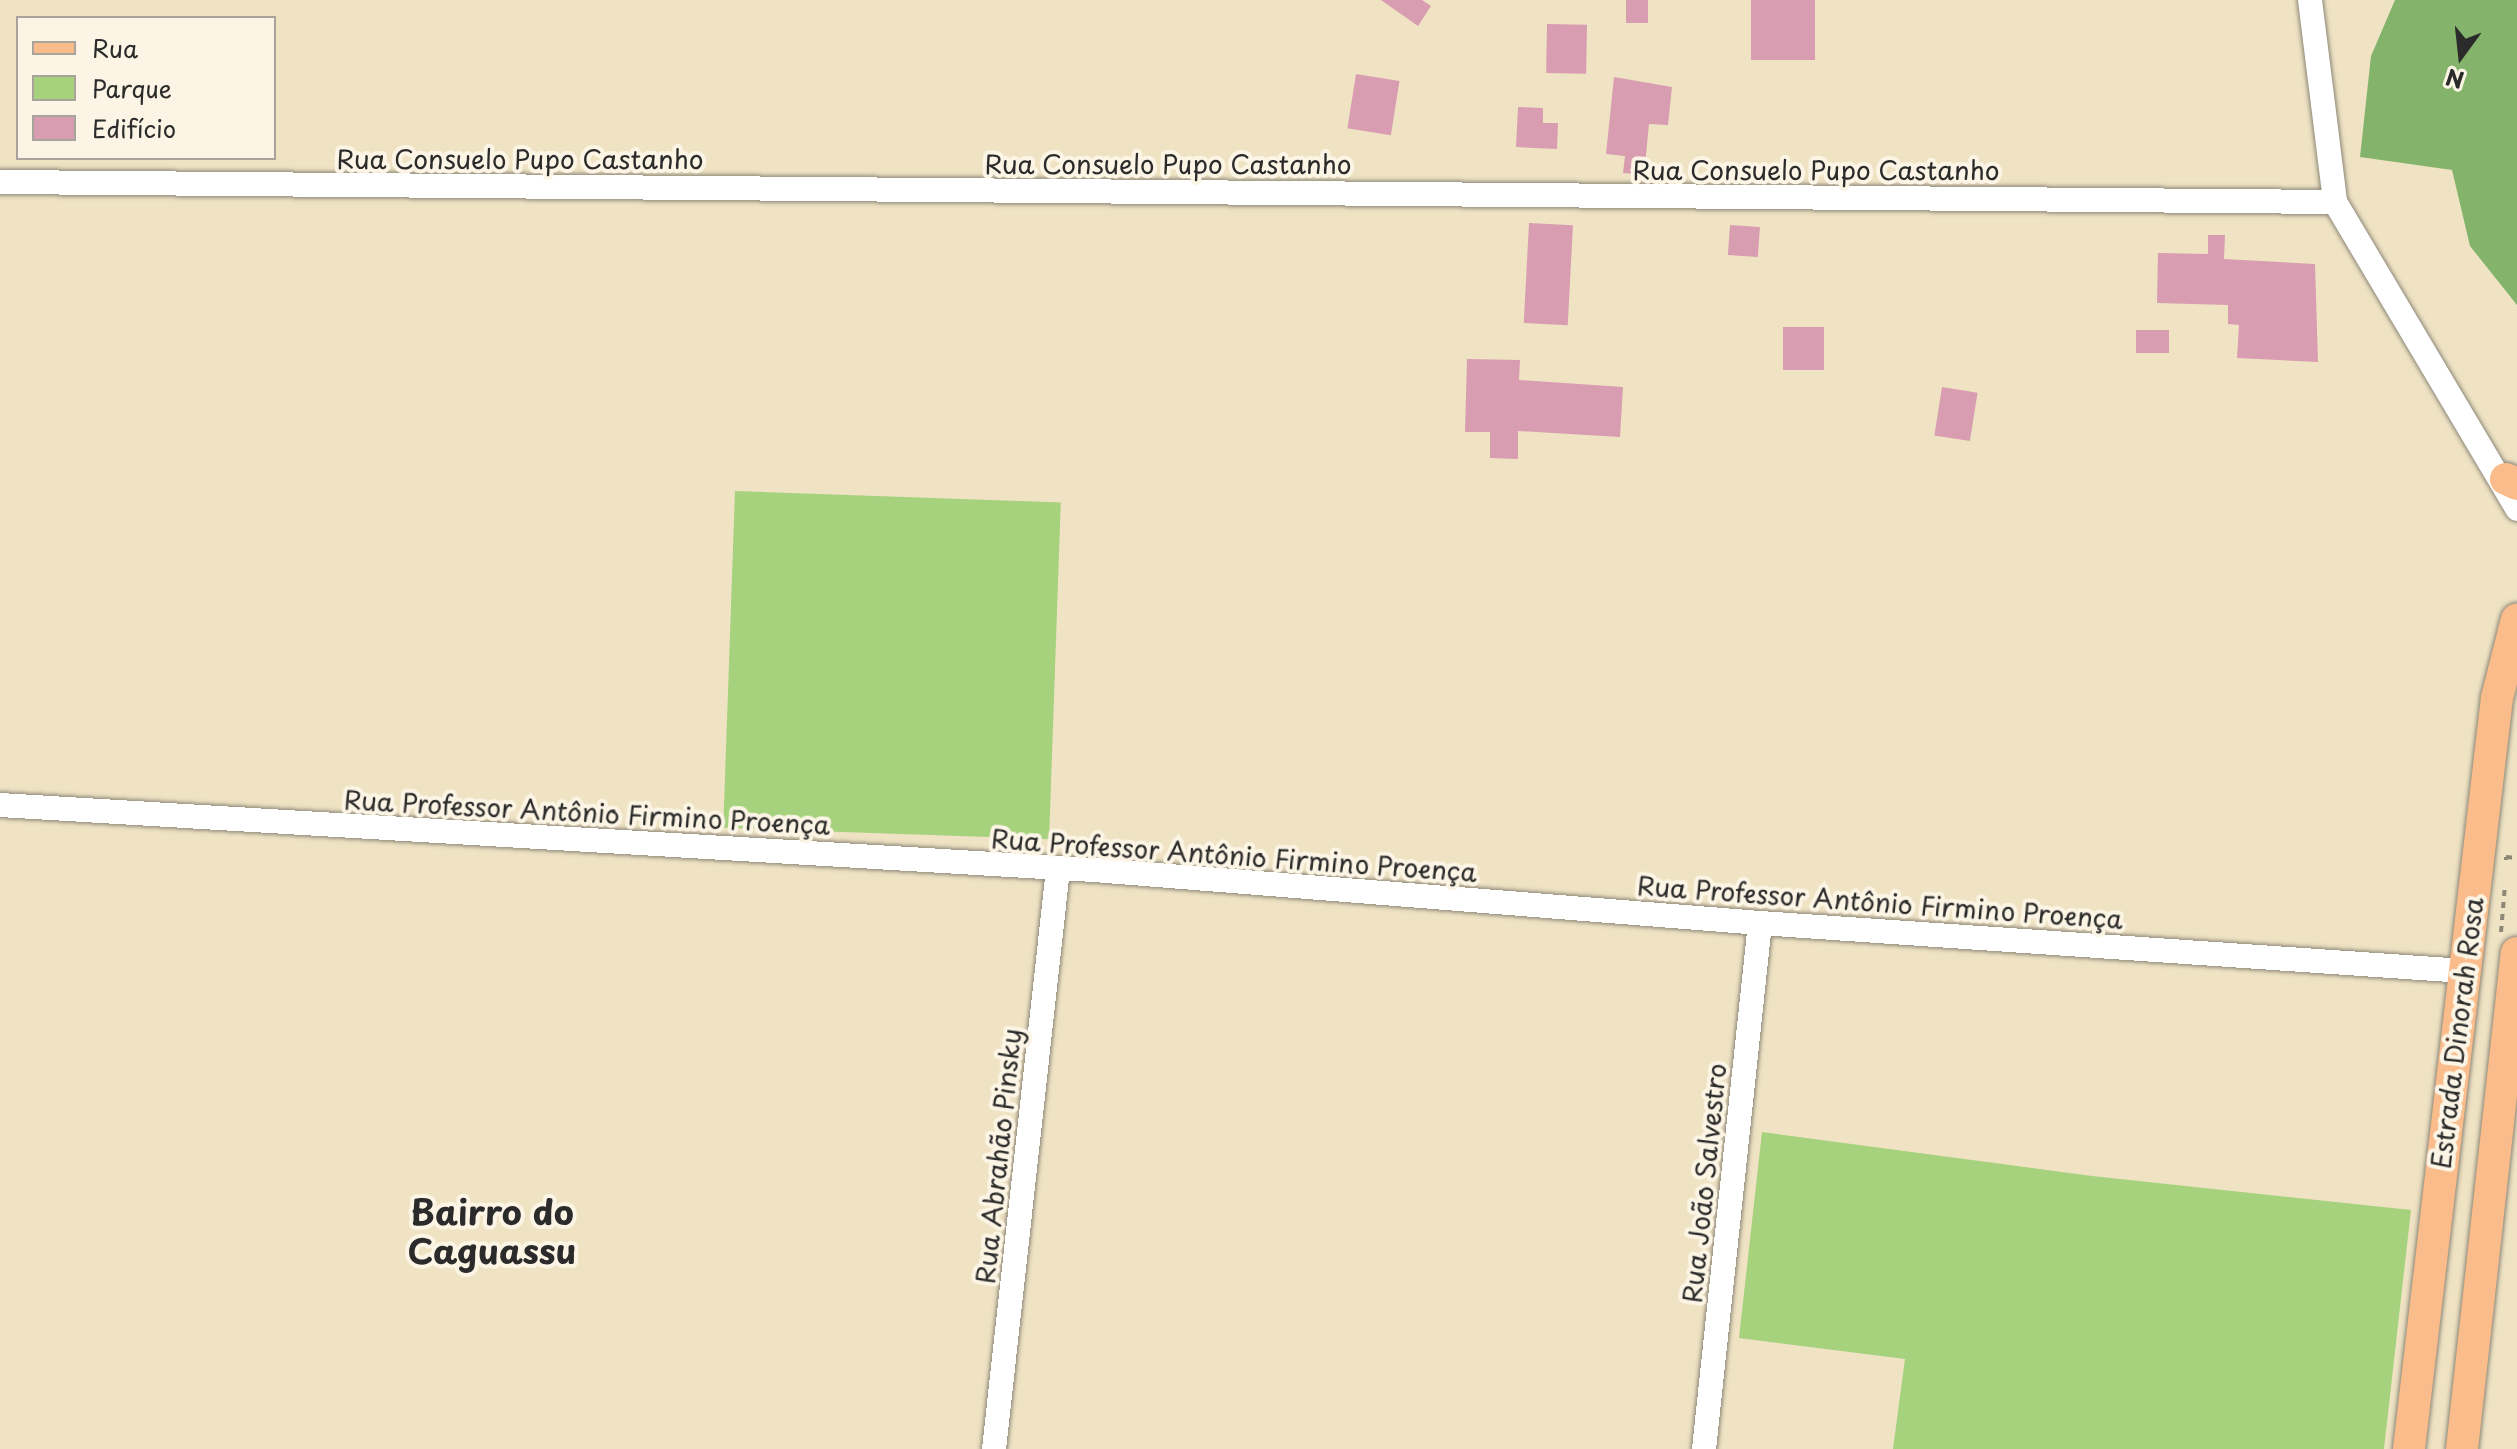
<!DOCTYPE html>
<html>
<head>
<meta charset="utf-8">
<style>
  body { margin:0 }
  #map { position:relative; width:2517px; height:1449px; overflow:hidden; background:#efe3c4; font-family:"Playpen Sans",sans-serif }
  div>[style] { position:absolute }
  .green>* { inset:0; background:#a6d17d; transform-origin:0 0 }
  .forest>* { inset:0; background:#84b36c }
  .building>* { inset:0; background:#d89db0; transform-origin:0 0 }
  .path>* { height:4px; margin-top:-2px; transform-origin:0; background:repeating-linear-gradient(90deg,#8d8778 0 6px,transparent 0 12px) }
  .roads { filter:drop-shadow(0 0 2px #8d8778) drop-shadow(0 0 2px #8d8778) }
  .minor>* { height:24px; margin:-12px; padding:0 12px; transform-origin:12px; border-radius:12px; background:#fff }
  .major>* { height:32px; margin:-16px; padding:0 16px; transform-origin:16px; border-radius:16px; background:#f9bc8a }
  span { translate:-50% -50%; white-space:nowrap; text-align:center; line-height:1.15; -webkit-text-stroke:8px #fcf5e5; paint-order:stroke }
  .street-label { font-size:26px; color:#2b2b2b }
  .district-label { font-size:34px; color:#2b2b2b; font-weight:700 }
  .legend { position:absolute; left:16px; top:16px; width:260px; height:144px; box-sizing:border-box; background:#fcf5e5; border:2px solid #a8a49b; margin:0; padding:10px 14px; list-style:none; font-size:24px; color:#2b2b2b }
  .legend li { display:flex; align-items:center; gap:16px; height:40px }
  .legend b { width:40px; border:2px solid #a8a49b }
  .north { position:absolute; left:2421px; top:16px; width:80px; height:80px; -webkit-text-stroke:6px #fcf5e5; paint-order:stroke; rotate:195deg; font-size:22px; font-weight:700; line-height:32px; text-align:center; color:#2b2b2b }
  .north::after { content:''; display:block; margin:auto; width:28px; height:36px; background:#2b2b2b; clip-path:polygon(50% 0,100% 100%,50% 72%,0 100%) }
</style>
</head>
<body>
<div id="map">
  <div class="green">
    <div style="left:735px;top:491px;width:326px;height:337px;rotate:2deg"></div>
    <div style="clip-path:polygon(1762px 1132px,2092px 1176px,2411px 1210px,2384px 1449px,1893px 1449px,1905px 1359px,1739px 1338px)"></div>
  </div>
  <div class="forest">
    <div style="clip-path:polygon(2395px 0,2517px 0,2517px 305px,2470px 246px,2452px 170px,2360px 157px,2371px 56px)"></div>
  </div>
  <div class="building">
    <div style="clip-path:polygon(1381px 0,1422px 0,1431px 6px,1418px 26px)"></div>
    <div style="left:1626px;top:0;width:22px;height:23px"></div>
    <div style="left:1751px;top:0;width:64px;height:60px"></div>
    <div style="left:1547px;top:24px;width:40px;height:49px;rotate:1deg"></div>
    <div style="left:1356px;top:74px;width:44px;height:55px;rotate:9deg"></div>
    <div style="clip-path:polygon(1614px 77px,1672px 87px,1668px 125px,1649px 124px,1644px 175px,1623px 173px,1625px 156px,1606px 154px)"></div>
    <div style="clip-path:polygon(1518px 107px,1543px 108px,1543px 123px,1558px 123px,1557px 149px,1516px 147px)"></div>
    <div style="left:1529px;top:223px;width:44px;height:100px;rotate:3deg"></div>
    <div style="left:1730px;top:225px;width:30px;height:30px;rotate:4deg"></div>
    <div style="clip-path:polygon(2208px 235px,2225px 235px,2224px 259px,2315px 264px,2318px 362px,2237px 358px,2239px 325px,2228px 324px,2228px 305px,2157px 303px,2158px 253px,2208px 254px)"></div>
    <div style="left:1783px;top:327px;width:41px;height:43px"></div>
    <div style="left:2136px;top:330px;width:33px;height:23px"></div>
    <div style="clip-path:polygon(1467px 359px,1520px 360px,1519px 380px,1623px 387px,1620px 437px,1518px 431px,1518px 459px,1490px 458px,1490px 432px,1465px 432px)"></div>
    <div style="left:1942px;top:387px;width:36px;height:49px;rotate:9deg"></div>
  </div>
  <div class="path">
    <div style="left:2506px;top:860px;width:3px;rotate:-90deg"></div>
    <div style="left:2506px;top:857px;width:11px;rotate:5deg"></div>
    <div style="left:2501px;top:932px;width:47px;rotate:-85.1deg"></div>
  </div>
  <div class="roads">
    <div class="minor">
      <div style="left:2310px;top:0;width:204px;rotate:82.9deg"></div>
      <div style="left:2335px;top:202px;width:357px;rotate:59.3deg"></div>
      <div style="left:0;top:182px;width:2335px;rotate:0.49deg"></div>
      <div style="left:0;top:805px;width:1096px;rotate:3.4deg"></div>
      <div style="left:1094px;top:870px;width:668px;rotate:4.55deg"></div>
      <div style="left:1760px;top:923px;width:706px;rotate:3.9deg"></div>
      <div style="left:994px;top:1449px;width:584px;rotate:-83.7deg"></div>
      <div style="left:1704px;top:1449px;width:529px;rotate:-83.92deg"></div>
    </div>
    <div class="major">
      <div style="left:2506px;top:479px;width:12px;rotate:24deg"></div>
      <div style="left:2409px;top:1449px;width:756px;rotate:-83.32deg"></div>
      <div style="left:2497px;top:698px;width:81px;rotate:-75.8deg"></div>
      <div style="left:2462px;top:1449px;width:499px;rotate:-83.7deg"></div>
    </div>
  </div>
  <div class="street-label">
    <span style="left:520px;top:159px">Rua Consuelo Pupo Castanho</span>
    <span style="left:1168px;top:164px">Rua Consuelo Pupo Castanho</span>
    <span style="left:1816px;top:170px">Rua Consuelo Pupo Castanho</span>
    <span style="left:587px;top:812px;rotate:3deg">Rua Professor Antônio Firmino Proença</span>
    <span style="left:1234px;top:855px;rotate:4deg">Rua Professor Antônio Firmino Proença</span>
    <span style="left:1880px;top:902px;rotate:4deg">Rua Professor Antônio Firmino Proença</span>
    <span style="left:2457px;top:1033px;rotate:-83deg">Estrada Dinorah Rosa</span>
    <span style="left:998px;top:1156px;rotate:-84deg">Rua Abrahão Pinsky</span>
    <span style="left:1704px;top:1183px;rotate:-84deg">Rua João Salvestro</span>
  </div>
  <div class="district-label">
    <span style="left:492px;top:1231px">Bairro do<br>Caguassu</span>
  </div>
  <ul class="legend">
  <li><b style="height:10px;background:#f9bc8a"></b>Rua</li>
  <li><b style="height:22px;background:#a6d17d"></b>Parque</li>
  <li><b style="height:22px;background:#d89db0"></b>Edifício</li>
  </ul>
  <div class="north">N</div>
</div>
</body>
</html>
